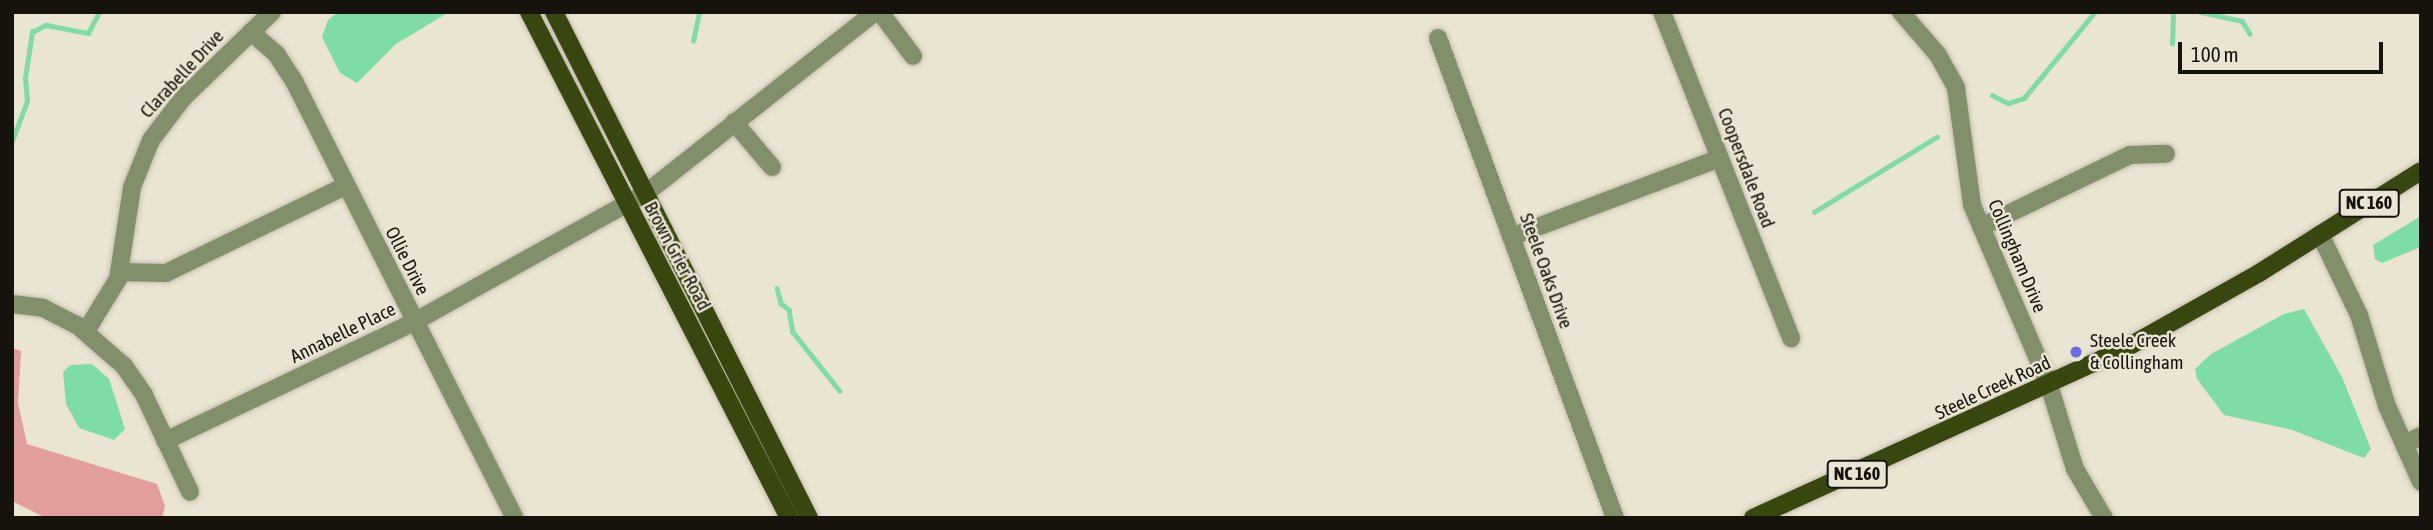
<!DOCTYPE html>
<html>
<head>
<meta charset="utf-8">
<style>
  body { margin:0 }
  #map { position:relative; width:2433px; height:530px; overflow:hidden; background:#eae4d2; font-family:"Asap Condensed",sans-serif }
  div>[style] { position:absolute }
  .green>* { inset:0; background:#e29e9c }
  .water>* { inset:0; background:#7edca6 }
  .stream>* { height:4.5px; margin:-2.25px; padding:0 2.25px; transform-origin:2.25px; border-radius:2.25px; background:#7edca6 }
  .roads { filter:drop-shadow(0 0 2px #c4beaf) drop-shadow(0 0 2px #c4beaf) }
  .minor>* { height:18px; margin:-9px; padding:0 9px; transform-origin:9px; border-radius:9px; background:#828f6b }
  .major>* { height:18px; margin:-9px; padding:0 9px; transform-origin:9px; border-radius:9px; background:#38470e }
  .dots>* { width:19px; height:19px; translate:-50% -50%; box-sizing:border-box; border:4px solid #eae4d2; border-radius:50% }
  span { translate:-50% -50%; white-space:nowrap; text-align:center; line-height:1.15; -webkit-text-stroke:5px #eae4d2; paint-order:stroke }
  .shield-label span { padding:2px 5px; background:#eae4d2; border:2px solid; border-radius:5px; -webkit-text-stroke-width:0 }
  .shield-label { font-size:18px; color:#16130d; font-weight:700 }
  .street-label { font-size:19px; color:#16130d }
  .poi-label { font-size:19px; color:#16130d }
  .left { translate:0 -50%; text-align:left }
  .frame { position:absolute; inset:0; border:14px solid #16130d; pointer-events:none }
  .scale { position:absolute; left:2178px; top:42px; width:205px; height:32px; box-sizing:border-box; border:4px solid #16130d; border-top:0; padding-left:9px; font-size:21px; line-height:24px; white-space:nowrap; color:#16130d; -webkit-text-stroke:5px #eae4d2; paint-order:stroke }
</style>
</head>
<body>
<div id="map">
  <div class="green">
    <div style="clip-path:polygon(12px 348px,21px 351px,18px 403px,27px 444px,157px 484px,165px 506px,162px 518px,46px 518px,12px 501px)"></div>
  </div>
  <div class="water">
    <div style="clip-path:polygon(338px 12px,449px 12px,396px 44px,357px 83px,340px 73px,322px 37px,328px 20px)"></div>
    <div style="clip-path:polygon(2421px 216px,2421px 247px,2382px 263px,2375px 259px,2373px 245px)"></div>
    <div style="clip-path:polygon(2304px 309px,2342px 377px,2371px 449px,2364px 458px,2292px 430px,2224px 415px,2197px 379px,2195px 369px,2211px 354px,2284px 314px)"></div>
    <div style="clip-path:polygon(92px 364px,109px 379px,125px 429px,114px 440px,79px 428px,66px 404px,63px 372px,70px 365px)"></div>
  </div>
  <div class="stream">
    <div style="left:2201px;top:12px;width:42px;rotate:12.4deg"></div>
    <div style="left:2242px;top:21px;width:15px;rotate:58deg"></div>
    <div style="left:693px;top:41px;width:30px;rotate:-78deg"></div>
    <div style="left:2172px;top:44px;width:32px;rotate:-88deg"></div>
    <div style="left:1992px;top:95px;width:18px;rotate:27deg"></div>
    <div style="left:2008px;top:103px;width:17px;rotate:-17deg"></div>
    <div style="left:2024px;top:98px;width:112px;rotate:-50.5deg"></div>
    <div style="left:12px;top:141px;width:43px;rotate:-69.4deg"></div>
    <div style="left:27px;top:101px;width:23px;rotate:-95deg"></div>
    <div style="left:25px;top:78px;width:47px;rotate:-81.3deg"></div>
    <div style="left:32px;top:32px;width:16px;rotate:-27deg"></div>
    <div style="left:46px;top:25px;width:43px;rotate:10.8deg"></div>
    <div style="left:88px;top:33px;width:24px;rotate:-62deg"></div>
    <div style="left:1814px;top:212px;width:144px;rotate:-31.4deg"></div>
    <div style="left:777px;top:288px;width:16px;rotate:75deg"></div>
    <div style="left:781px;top:303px;width:11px;rotate:41deg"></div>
    <div style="left:789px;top:310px;width:22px;rotate:80deg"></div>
    <div style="left:793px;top:332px;width:75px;rotate:51.5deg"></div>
  </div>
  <div class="roads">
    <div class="minor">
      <div style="left:880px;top:12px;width:55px;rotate:53.1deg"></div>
      <div style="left:1662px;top:12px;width:351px;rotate:68.4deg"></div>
      <div style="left:1901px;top:12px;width:57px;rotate:49.3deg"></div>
      <div style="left:1938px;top:55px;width:38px;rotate:61deg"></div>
      <div style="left:1956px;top:88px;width:118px;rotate:82.2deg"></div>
      <div style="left:1972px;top:205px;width:196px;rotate:66.8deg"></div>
      <div style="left:2049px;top:385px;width:88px;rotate:72.8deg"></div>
      <div style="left:2075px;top:469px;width:57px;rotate:59.4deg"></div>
      <div style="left:251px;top:32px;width:35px;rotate:41deg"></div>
      <div style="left:277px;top:55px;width:33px;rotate:57deg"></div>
      <div style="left:295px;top:83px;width:487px;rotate:63.2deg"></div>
      <div style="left:1438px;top:38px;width:512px;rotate:69.76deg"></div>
      <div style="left:734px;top:122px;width:59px;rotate:49.8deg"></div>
      <div style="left:1981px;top:227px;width:165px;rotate:-25.8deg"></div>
      <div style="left:2130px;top:155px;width:36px;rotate:-2deg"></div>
      <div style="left:2320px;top:234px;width:90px;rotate:64.3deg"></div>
      <div style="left:2359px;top:315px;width:95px;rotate:72.9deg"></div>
      <div style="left:2387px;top:406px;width:83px;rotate:65.9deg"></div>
      <div style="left:1511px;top:237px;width:223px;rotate:-20.7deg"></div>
      <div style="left:119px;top:272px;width:47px;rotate:1.2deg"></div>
      <div style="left:166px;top:273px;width:199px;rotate:-25.9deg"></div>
      <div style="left:12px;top:304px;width:31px;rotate:7deg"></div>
      <div style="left:43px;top:308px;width:38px;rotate:27deg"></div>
      <div style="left:77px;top:325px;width:62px;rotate:41.1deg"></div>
      <div style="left:124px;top:366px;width:35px;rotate:55deg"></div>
      <div style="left:144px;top:395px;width:107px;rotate:64.6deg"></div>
      <div style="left:86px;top:331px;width:61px;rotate:-58.4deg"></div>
      <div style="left:118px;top:279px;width:93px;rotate:-81.3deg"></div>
      <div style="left:132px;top:187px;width:51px;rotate:-68deg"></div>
      <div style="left:151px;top:140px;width:53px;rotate:-52.7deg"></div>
      <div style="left:183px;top:98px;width:124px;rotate:-44deg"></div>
      <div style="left:165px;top:441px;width:276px;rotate:-25.5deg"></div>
      <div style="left:414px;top:322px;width:265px;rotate:-29.1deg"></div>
      <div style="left:646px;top:193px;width:292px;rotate:-38.3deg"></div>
      <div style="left:2404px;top:444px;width:19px;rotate:-25deg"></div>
    </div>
    <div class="major">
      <div style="left:529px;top:12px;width:569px;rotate:62.8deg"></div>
      <div style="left:554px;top:12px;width:567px;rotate:63.25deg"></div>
      <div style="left:1753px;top:518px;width:410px;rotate:-24.5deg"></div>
      <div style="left:2126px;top:348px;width:153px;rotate:-29.4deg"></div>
      <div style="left:2259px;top:273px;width:191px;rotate:-32.2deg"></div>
    </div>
  </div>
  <div class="dots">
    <div style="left:2076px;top:352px;background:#6d6ce6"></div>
  </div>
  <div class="shield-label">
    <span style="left:2369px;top:203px">NC 160</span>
    <span style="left:1857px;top:474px">NC 160</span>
  </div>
  <div class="street-label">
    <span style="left:182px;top:74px;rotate:-47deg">Clarabelle Drive</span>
    <span style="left:1746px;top:168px;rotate:69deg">Coopersdale Road</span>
    <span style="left:677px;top:256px;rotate:62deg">Brown Grier Road</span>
    <span style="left:2017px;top:256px;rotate:67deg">Collingham Drive</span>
    <span style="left:407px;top:261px;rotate:63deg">Ollie Drive</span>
    <span style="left:1546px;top:271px;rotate:70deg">Steele Oaks Drive</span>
    <span style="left:343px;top:333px;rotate:-26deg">Annabelle Place</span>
    <span style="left:1993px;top:388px;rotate:-25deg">Steele Creek Road</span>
  </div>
  <div class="poi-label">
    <span class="left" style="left:2090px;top:352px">Steele Creek<br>&amp; Collingham</span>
  </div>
  <div class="frame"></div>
  <div class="scale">100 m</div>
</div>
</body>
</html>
